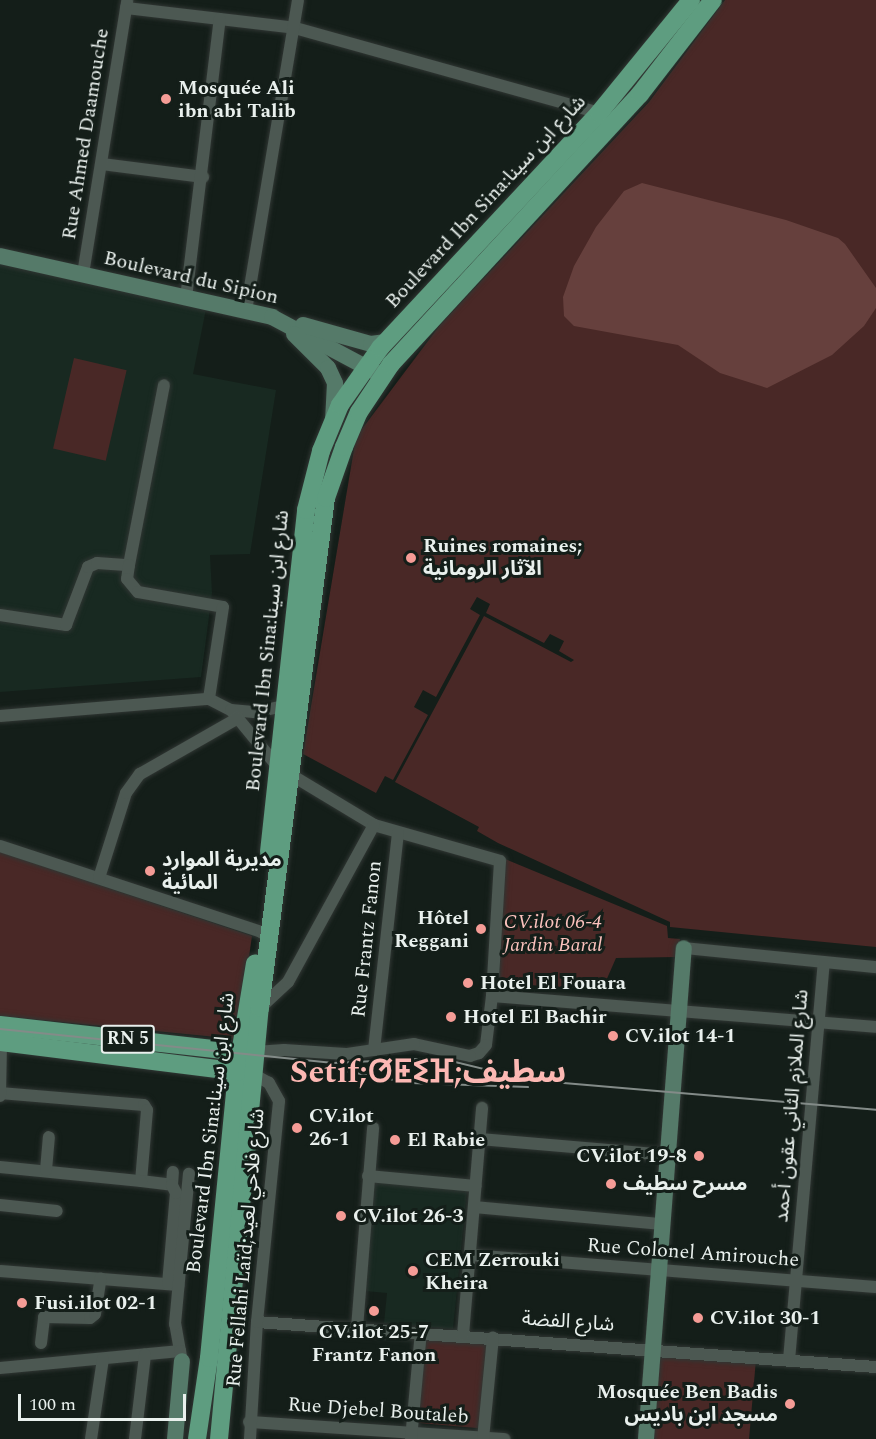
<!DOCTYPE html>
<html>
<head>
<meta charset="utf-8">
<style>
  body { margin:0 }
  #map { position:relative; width:876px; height:1439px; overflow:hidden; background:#141e19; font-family:Spectral,"Noto Sans Arabic","Noto Sans Tifinagh",serif }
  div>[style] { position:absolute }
  .built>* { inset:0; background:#182921 }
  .green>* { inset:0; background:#492826; transform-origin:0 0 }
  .water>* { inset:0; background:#66403d }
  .roads { filter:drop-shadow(0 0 2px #303633) drop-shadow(0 0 2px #303633) }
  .street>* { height:12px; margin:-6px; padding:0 6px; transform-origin:6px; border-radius:6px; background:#4c5852 }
  .secondary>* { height:16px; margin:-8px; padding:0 8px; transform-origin:8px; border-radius:8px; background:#557a69 }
  .primary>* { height:18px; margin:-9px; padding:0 9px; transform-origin:9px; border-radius:9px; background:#5e9d80 }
  .tram>* { height:1.5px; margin:-0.75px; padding:0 0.75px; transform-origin:0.75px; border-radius:0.75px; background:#838b88 }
  .dots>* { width:16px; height:16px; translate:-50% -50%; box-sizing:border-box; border:3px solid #141e19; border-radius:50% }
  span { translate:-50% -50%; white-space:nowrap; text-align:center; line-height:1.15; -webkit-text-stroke:6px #141e19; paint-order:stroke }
  .shield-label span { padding:2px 4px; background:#141e19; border:2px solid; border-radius:4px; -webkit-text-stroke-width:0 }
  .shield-label { font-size:18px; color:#e9f0ed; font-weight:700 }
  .poi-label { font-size:20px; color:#e9f0ed; font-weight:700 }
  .left { translate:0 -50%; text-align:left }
  .right { translate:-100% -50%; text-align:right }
  .street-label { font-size:20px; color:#e9f0ed }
  .park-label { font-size:20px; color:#fbc2bd; font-style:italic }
  .town-label { font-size:32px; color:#fcb8b3; font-weight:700 }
  .scale { position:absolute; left:18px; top:1394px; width:168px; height:27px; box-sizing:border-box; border:3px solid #e9f0ed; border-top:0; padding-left:8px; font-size:18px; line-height:21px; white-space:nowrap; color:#e9f0ed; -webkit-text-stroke:4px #141e19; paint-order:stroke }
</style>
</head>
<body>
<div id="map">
  <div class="built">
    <div style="clip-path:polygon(0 264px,206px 309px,193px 374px,276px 390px,250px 554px,210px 555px,212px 593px,201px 677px,0 692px)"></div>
    <div style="clip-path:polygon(372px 1182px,467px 1190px,453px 1329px,384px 1323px,387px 1293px,365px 1291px)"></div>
  </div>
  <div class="green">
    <div style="clip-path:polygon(725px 0,876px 0,876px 947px,670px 927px,670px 922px,498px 843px,477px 831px,479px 827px,395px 782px,484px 616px,571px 662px,574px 660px,559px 651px,564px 641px,550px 634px,544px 643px,486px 613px,490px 604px,477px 597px,470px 609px,480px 615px,436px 697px,423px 690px,414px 707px,428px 715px,393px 780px,385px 776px,376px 793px,303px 754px,356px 437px,440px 325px,649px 102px)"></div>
    <div style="left:74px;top:358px;width:54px;height:93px;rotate:13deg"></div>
    <div style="clip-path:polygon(0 852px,252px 936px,237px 1039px,0 1016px)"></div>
    <div style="clip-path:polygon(505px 859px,667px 926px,668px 938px,680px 939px,677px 957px,616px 958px,602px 990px,499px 983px)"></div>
    <div style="left:424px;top:1336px;width:63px;height:87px;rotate:5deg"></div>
    <div style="left:659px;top:1355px;width:97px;height:84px;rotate:5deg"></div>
  </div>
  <div class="water">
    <div style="clip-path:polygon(642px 183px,786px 220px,838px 238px,845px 244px,876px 288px,876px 308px,864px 326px,832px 355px,767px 388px,720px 373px,678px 345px,574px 326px,564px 316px,563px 297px,574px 266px,596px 227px,624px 191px)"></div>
  </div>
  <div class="roads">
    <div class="street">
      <div style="left:126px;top:8px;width:170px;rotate:6.7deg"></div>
      <div style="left:295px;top:28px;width:316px;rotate:15.6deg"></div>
      <div style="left:102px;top:164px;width:102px;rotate:7.3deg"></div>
      <div style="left:83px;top:274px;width:277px;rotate:-80.8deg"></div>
      <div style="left:186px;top:298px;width:281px;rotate:-83.1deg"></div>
      <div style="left:246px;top:311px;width:315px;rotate:-80.5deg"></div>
      <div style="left:129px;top:565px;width:183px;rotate:-79deg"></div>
      <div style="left:0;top:615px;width:67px;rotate:8.6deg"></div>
      <div style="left:66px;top:625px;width:62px;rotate:-69.2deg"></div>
      <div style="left:88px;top:567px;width:10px;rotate:-24deg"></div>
      <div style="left:97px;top:563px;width:32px;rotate:4deg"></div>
      <div style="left:129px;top:565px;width:14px;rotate:98deg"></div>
      <div style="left:127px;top:579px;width:17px;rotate:50deg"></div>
      <div style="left:138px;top:592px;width:86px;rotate:10deg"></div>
      <div style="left:223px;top:607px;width:93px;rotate:98.7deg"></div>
      <div style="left:209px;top:699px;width:25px;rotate:27deg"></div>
      <div style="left:231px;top:710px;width:25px;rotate:5deg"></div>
      <div style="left:256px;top:712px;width:29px;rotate:-12deg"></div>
      <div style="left:231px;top:710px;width:74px;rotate:50.5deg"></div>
      <div style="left:278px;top:767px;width:112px;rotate:31.1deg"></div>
      <div style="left:374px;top:825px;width:131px;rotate:15.9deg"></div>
      <div style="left:500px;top:861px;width:135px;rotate:93.4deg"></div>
      <div style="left:492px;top:996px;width:49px;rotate:97deg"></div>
      <div style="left:486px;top:1045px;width:11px;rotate:131deg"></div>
      <div style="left:479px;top:1053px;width:9px;rotate:162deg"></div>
      <div style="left:470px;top:1056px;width:57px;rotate:-167.9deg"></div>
      <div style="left:414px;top:1044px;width:69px;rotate:171.6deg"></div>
      <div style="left:346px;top:1054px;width:62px;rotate:-176.3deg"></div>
      <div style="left:284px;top:1050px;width:29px;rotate:176deg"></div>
      <div style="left:0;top:716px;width:210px;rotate:-4.7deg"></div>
      <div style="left:0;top:846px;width:275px;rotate:18.2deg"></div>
      <div style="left:261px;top:932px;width:12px;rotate:31deg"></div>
      <div style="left:99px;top:878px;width:89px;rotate:-72.4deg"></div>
      <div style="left:126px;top:793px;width:24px;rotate:-54deg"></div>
      <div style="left:140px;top:774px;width:113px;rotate:-29.7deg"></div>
      <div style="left:684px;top:948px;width:193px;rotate:5.7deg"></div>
      <div style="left:492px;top:996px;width:385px;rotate:4.6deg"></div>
      <div style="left:260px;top:1008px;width:38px;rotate:-43deg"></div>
      <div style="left:288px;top:982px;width:179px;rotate:-61.3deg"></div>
      <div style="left:374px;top:1050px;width:218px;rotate:-83.7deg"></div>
      <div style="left:0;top:1093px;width:144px;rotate:4.8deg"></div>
      <div style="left:144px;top:1105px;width:6px;rotate:59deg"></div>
      <div style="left:147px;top:1110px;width:71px;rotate:94.8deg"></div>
      <div style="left:141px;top:1181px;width:31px;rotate:7deg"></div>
      <div style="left:172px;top:1185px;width:13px;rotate:-86deg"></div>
      <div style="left:0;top:1096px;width:54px;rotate:-88.9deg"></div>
      <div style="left:480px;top:1139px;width:187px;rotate:4.9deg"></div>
      <div style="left:0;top:1167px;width:142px;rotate:5.7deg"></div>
      <div style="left:46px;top:1170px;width:33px;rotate:-85deg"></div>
      <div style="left:368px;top:1176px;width:108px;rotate:5.3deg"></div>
      <div style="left:0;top:1205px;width:57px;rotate:6deg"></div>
      <div style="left:474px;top:1207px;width:189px;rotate:5.2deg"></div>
      <div style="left:470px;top:1255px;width:407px;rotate:4.5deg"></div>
      <div style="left:0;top:1271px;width:179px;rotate:4.5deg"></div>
      <div style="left:168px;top:1284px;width:91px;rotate:-85deg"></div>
      <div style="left:176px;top:1193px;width:9px;rotate:-117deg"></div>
      <div style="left:257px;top:1322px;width:621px;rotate:4.16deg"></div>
      <div style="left:357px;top:1328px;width:201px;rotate:-85.4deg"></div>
      <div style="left:463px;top:1335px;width:228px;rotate:-85.2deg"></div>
      <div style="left:41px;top:1343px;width:26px;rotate:-83deg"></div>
      <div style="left:44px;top:1317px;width:46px;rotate:1.2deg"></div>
      <div style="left:90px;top:1318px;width:6px;rotate:-39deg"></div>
      <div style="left:95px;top:1314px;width:36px;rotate:-81deg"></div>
      <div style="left:180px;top:1351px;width:27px;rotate:-100deg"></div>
      <div style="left:175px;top:1324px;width:151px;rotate:-84.7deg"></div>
      <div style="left:789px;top:1360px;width:399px;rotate:-85deg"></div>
      <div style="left:0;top:1368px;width:181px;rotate:-5.4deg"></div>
      <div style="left:180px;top:1351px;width:10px;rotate:79deg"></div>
      <div style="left:249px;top:1422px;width:256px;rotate:3.8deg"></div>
      <div style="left:91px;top:1439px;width:81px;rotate:-81.5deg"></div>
      <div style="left:135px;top:1439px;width:85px;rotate:-83.2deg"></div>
      <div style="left:250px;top:1439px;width:117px;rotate:-86.6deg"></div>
      <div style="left:257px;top:1322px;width:222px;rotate:-84.3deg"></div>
      <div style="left:279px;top:1101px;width:21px;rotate:-119deg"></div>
      <div style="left:269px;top:1083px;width:18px;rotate:-151deg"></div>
      <div style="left:411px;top:1439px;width:107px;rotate:-84.7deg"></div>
      <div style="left:483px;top:1439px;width:102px;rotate:-84.4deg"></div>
    </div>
    <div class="secondary">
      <div style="left:0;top:256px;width:279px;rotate:12.6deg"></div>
      <div style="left:272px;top:317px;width:119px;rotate:28.1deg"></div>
      <div style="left:303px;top:325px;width:71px;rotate:15.6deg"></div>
      <div style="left:371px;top:344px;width:15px;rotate:-8deg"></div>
      <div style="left:294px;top:334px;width:48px;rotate:45deg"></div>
      <div style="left:328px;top:368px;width:17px;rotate:65deg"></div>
      <div style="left:335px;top:383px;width:35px;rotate:93deg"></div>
      <div style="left:175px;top:1439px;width:78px;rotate:-84.9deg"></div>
      <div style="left:646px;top:1439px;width:492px;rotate:-85.6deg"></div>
    </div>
    <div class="primary">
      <div style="left:269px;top:852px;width:344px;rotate:-83.8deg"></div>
      <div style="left:306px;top:510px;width:61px;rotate:-75.7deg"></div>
      <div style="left:321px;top:451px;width:50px;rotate:-67.6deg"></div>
      <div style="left:340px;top:405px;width:70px;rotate:-54.9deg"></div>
      <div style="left:380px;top:348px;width:321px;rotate:-47deg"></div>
      <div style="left:599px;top:113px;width:146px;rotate:-50.8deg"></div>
      <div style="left:0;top:1025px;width:252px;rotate:6.4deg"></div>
      <div style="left:0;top:1042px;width:250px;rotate:7.1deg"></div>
      <div style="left:197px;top:1439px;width:82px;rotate:-81.6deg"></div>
      <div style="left:209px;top:1358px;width:287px;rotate:-84.4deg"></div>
      <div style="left:237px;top:1072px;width:110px;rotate:-80.6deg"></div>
      <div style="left:219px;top:1439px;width:433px;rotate:-84.6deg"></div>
      <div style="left:260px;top:1008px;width:514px;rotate:-82.63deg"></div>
      <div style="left:326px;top:498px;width:54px;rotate:-70.6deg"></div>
      <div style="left:344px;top:447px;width:38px;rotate:-67deg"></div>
      <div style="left:359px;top:412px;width:58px;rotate:-56.3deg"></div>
      <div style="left:391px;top:364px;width:367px;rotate:-47.3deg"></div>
      <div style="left:640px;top:94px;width:119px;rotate:-52.2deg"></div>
    </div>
  </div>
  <div class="tram">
    <div style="left:0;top:1029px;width:335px;rotate:5.8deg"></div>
    <div style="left:333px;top:1063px;width:106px;rotate:-2.7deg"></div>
    <div style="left:439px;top:1058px;width:93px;rotate:13.7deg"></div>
    <div style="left:529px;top:1080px;width:348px;rotate:4.9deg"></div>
    <div style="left:334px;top:1069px;width:78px;rotate:10.3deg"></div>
    <div style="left:411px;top:1083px;width:117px;rotate:2deg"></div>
  </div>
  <div class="dots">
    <div style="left:166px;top:99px;background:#f59c96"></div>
    <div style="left:411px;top:558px;background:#f59c96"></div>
    <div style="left:150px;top:871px;background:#f59c96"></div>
    <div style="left:481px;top:929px;background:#f59c96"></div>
    <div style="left:468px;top:983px;background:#f59c96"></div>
    <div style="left:451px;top:1017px;background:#f59c96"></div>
    <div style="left:613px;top:1036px;background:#f59c96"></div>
    <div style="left:297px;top:1128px;background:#f59c96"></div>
    <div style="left:395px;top:1140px;background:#f59c96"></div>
    <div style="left:699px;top:1156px;background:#f59c96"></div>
    <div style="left:611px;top:1184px;background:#f59c96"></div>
    <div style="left:341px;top:1216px;background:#f59c96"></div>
    <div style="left:413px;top:1271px;background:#f59c96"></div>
    <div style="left:22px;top:1303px;background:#f59c96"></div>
    <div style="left:374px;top:1311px;background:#f59c96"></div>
    <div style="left:698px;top:1318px;background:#f59c96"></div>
    <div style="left:790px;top:1404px;background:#f59c96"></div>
  </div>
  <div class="shield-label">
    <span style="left:128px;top:1039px">RN 5</span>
  </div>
  <div class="poi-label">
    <span class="left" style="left:178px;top:100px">Mosquée Ali<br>ibn abi Talib</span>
    <span class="left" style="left:423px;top:558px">Ruines romaines;<br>الآثار الرومانية</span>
    <span class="left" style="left:162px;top:872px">مديرية الموارد<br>المائية</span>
    <span class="right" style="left:469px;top:930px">Hôtel<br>Reggani</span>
    <span class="left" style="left:480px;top:983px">Hotel El Fouara</span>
    <span class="left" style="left:463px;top:1017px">Hotel El Bachir</span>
    <span class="left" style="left:625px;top:1036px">CV.ilot 14-1</span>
    <span class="left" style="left:309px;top:1128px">CV.ilot<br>26-1</span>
    <span class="left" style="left:407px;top:1140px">El Rabie</span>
    <span class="right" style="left:687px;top:1156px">CV.ilot 19-8</span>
    <span class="left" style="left:623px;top:1184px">مسرح سطيف</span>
    <span class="left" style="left:353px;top:1216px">CV.ilot 26-3</span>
    <span class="left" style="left:425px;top:1272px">CEM Zerrouki<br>Kheira</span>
    <span class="left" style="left:34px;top:1303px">Fusi.ilot 02-1</span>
    <span class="left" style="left:710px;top:1318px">CV.ilot 30-1</span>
    <span style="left:374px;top:1344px">CV.ilot 25-7<br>Frantz Fanon</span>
    <span class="right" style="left:778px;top:1404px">Mosquée Ben Badis<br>مسجد ابن باديس</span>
  </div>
  <div class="street-label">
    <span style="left:86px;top:134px;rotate:-81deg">Rue Ahmed Daamouche</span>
    <span style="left:486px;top:202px;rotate:-47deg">Boulevard Ibn Sina:شارع ابن سينا</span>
    <span style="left:191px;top:278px;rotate:13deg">Boulevard du Sipion</span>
    <span style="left:268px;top:651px;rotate:-84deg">Boulevard Ibn Sina:شارع ابن سينا</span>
    <span style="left:367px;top:939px;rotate:-84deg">Rue Frantz Fanon</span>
    <span style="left:792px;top:1106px;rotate:-85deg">شارع الملازم الثاني عقون أحمد</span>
    <span style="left:211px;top:1133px;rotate:-83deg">Boulevard Ibn Sina:شارع ابن سينا</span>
    <span style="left:246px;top:1248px;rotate:-85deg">Rue Fellahi Laïd;شارع فلاحي لعيد</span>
    <span style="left:693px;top:1253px;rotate:4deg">Rue Colonel Amirouche</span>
    <span style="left:568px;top:1322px;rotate:4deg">شارع الفضة</span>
    <span style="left:378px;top:1411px;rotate:4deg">Rue Djebel Boutaleb</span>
  </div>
  <div class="park-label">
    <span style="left:553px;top:934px">CV.ilot 06-4<br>Jardin Baral</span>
  </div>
  <div class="town-label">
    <span style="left:428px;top:1073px">Setif;ⵚⵟⵉⴼ;سطيف</span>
  </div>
  <div class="scale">100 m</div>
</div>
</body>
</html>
